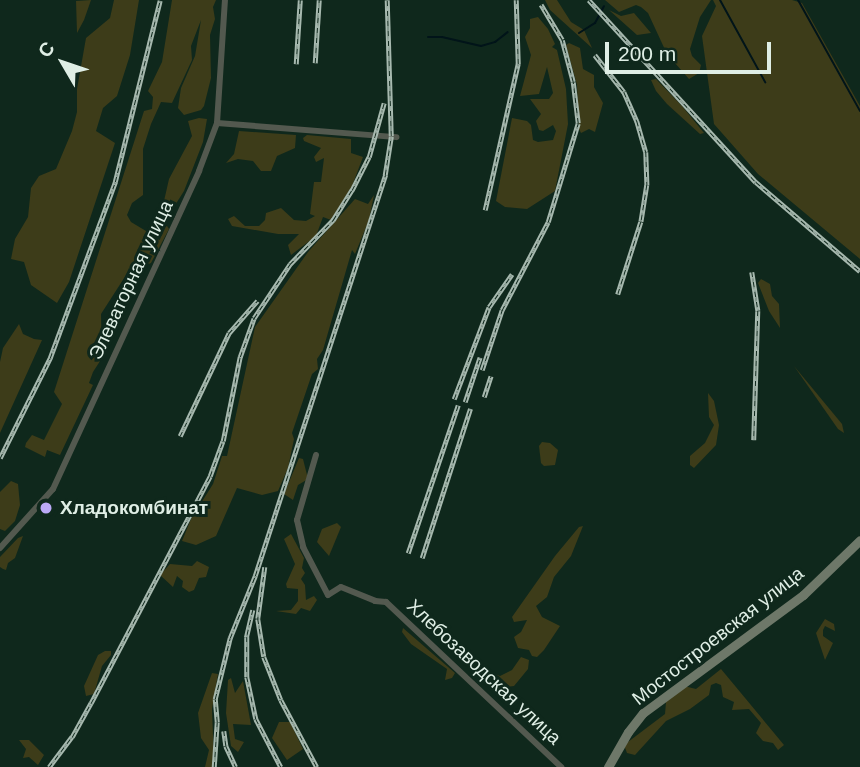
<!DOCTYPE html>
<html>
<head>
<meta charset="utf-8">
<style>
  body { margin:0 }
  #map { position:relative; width:860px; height:767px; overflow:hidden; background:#0f281c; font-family:Arial,sans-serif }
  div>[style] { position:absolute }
  .green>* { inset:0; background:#3d3c19 }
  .stream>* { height:2px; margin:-1px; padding:0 1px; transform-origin:1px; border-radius:1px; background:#011419 }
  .street>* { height:6px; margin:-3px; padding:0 3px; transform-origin:3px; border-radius:3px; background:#53594f }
  .secondary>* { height:9px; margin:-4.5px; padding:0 4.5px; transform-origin:4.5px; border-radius:4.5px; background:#6e7869 }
  .rail>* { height:4.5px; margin-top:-2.25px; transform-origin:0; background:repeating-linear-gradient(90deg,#0f281c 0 5px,#a7b9af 0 10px); box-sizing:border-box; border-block:2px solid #a7b9af }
  .dots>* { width:19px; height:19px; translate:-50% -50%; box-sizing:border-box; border:4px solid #0f281c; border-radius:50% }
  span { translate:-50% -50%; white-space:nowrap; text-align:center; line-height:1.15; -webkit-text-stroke:6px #0f281c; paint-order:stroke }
  .street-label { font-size:19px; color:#dfeee5 }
  .poi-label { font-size:19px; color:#dfeee5; font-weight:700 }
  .left { translate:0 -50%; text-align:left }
  .north { position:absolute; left:28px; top:28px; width:70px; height:70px; -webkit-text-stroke:5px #0f281c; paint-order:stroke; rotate:309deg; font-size:19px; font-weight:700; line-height:28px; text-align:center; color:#dfeee5 }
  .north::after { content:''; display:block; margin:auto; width:24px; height:32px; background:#dfeee5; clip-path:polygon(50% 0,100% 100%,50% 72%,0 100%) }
  .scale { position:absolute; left:605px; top:42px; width:166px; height:32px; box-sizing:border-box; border:4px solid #dfeee5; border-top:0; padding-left:9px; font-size:21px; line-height:24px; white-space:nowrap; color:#dfeee5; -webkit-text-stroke:5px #0f281c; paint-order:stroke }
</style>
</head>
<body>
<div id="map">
  <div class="green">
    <div style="clip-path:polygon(91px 0,84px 20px,77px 33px,76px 1px)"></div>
    <div style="clip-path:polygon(114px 0,139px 0,130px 55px,117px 96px,103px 108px,96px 131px,115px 143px,69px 282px,57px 303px,31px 285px,24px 262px,11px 259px,15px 239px,28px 217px,31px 188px,39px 176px,56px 169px,72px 131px,77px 112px,77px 89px,86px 38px,110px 18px)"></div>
    <div style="clip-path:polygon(172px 0,216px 0,213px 7px,215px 19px,210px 35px,211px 78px,204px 106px,201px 110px,184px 115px,178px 108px,181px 88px,195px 56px,201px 20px,191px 46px,192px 60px,172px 103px,161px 102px,151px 124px,143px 149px,143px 195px,132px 203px,127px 215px,131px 222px,151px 234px,167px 226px,169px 229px,151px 263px,128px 272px,101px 314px,102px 358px,93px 372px,89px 383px,93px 385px,60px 455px,47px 450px,45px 457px,25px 447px,26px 443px,32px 435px,44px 440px,62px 404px,54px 392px,144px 111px,152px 109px,153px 97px,148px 91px,162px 62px)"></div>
    <div style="clip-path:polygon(545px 0,557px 0,571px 22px,584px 30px,592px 48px,550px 10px)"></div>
    <div style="clip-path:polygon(605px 0,711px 0,700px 17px,690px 49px,692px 56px,701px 65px,699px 73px,689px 79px,667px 54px,648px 13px,641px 7px,636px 5px,619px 12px)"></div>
    <div style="clip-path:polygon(713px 0,792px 0,802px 3px,860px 106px,860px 259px,758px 174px,714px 124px,702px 36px,716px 6px)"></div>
    <div style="clip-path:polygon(609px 10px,621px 16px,634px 13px,651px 33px,637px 35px)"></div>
    <div style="clip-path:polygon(538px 17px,548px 29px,555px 44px,552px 47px,557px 50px,566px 89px,568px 124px,555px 191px,527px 209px,505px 207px,496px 201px,512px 118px,527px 121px,531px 125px,533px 140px,538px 142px,553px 140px,556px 131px,553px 125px,543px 131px,539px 130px,536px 121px,541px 114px,530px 99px,549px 99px,553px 93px,547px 67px,539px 94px,520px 96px,531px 55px,525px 37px,530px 28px,530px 19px)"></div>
    <div style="clip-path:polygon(569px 43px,580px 48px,583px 69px,594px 75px,594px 87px,603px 103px,595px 132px,589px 129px,581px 133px,579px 129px,577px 85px,566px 45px)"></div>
    <div style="clip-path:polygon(656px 79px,682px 106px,704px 133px,700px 134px,667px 104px,656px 91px,651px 80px)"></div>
    <div style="clip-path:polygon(199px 118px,207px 119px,203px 142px,184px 191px,165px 221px,164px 201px,169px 179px,192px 136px,188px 121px)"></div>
    <div style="clip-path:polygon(239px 131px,296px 135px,295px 148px,277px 156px,271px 171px,261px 171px,253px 161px,238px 159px,226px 163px,234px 154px)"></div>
    <div style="clip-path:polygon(307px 135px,351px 139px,351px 153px,363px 157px,352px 186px,331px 220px,323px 217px,316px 236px,291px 255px,288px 245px,299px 234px,278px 234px,232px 226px,228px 219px,234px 216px,245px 226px,259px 226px,265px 220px,266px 213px,281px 208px,294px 220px,306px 221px,315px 216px,310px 214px,314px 182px,321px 182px,324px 158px,316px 162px,314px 157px,321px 148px,304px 141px,303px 138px)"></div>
    <div style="clip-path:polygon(374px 195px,369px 220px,355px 254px,352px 250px,323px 350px,317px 359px,318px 369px,312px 374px,292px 433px,294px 439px,288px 468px,278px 491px,262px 495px,237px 488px,216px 536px,196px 545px,182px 541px,191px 519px,213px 484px,222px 456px,227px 456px,255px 327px,308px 252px,355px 199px,368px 204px)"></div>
    <div style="clip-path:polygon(761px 279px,770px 284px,772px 296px,779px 304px,780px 328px,769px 311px,758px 283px)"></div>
    <div style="clip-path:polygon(19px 324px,23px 334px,34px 339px,42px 340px,0 433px,0 362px,3px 348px)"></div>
    <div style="clip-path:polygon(794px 366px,842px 424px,844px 433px,838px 429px)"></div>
    <div style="clip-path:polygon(708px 393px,714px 401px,719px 425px,716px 445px,694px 468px,690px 465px,690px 456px,705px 443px,714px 425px,709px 417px)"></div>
    <div style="clip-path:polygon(542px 442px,550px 443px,558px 450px,555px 465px,544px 466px,541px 463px,539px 446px)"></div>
    <div style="clip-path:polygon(299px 458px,303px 459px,308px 479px,298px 485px,293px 500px,284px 494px)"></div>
    <div style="clip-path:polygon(11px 481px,18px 484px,20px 505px,15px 521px,5px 531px,0 529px,0 492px)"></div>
    <div style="clip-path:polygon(337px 523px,341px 527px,329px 556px,317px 542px,322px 529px)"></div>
    <div style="clip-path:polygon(583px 526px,571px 556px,554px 577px,547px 597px,536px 606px,542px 617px,560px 626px,544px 650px,537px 657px,532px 656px,529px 650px,518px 648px,514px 637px,521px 632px,527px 620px,514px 622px,512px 617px,555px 556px,579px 527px)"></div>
    <div style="clip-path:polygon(291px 534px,304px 558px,302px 568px,305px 573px,301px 579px,305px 585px,306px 600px,314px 596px,317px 600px,310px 611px,301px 608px,296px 614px,276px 611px,291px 610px,298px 601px,298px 589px,287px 588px,286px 584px,295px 564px,284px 539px)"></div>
    <div style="clip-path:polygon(23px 536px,15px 558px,8px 563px,6px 570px,3px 569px,0 567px,0 557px,18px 538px)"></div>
    <div style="clip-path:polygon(197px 561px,209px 567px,206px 577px,199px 578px,194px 590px,189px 592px,182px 587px,183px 581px,177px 576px,173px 587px,160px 575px,170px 564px,192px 566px)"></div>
    <div style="clip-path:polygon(825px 619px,834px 624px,835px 631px,825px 626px,823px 630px,823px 636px,833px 643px,825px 660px,816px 633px)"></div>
    <div style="clip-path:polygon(403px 628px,455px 673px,452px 678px,445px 680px,447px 669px,411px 644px,402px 632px)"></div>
    <div style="clip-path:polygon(105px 651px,111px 651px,111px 655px,102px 666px,94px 694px,86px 696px,84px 686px,98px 655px)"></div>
    <div style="clip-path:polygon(521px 657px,529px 660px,528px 669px,514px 686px,490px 689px,485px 677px,493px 673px,500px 676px,512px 670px)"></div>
    <div style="clip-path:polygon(721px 669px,784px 745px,778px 750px,773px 743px,763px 741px,756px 733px,761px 723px,749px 709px,732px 710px,734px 702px,723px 697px,721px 685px,716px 683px,711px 685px,709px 695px,690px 709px,666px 721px,635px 755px,627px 753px,624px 745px,665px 714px,666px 702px,684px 686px,696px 689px)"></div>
    <div style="clip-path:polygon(212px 673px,218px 674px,212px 709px,214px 763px,212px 767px,205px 767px,209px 750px,201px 738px,198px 713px)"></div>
    <div style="clip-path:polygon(231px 678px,235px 693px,243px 681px,251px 725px,233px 724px,235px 739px,244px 742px,238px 752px,231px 746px,226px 713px,228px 680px)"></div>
    <div style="clip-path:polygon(279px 722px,290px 722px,303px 749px,287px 760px,272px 738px)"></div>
    <div style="clip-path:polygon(19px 740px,29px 740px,44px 755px,38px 765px,29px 757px,23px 758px,26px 749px)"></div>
  </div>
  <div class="stream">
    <div style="left:720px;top:0;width:94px;rotate:61.2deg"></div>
    <div style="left:798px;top:0;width:127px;rotate:60.8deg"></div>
    <div style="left:579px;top:33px;width:19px;rotate:-32deg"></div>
    <div style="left:595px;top:23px;width:19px;rotate:-62deg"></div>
    <div style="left:428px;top:37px;width:14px"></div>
    <div style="left:442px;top:37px;width:40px;rotate:13deg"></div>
    <div style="left:481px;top:46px;width:15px;rotate:-16deg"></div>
    <div style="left:495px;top:42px;width:16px;rotate:-38deg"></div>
  </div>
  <div class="street">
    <div style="left:217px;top:123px;width:180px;rotate:4.5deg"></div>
    <div style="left:316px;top:455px;width:68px;rotate:106.3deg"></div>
    <div style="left:297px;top:520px;width:28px;rotate:77deg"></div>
    <div style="left:303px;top:547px;width:54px;rotate:62.5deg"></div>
    <div style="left:328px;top:595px;width:15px;rotate:-32deg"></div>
    <div style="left:341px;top:587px;width:37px;rotate:22deg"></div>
    <div style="left:375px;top:601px;width:11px;rotate:5deg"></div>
    <div style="left:386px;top:602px;width:241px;rotate:43.3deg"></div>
    <div style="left:0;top:548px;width:79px;rotate:-48.1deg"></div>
    <div style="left:53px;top:489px;width:350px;rotate:-65.3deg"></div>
    <div style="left:199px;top:171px;width:51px;rotate:-69.4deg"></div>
    <div style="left:217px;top:123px;width:123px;rotate:-86.3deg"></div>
  </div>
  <div class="secondary">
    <div style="left:608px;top:767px;width:40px;rotate:-60.3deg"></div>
    <div style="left:628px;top:732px;width:24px;rotate:-52deg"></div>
    <div style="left:643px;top:713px;width:199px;rotate:-36.4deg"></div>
    <div style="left:803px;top:595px;width:79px;rotate:-44deg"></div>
  </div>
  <div class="rail">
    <div style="left:589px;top:0;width:247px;rotate:47.5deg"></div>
    <div style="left:756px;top:182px;width:137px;rotate:40.6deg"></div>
    <div style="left:595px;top:55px;width:47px;rotate:51.9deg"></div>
    <div style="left:624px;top:92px;width:32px;rotate:66deg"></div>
    <div style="left:637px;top:121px;width:32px;rotate:74deg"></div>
    <div style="left:646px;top:152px;width:33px;rotate:88deg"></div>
    <div style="left:647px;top:185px;width:37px;rotate:99deg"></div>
    <div style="left:641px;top:222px;width:76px;rotate:107.7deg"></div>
    <div style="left:315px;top:63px;width:63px;rotate:-86.4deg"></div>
    <div style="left:296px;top:64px;width:64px;rotate:-86.4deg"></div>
    <div style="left:485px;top:210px;width:150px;rotate:-77.3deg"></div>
    <div style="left:518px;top:64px;width:64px;rotate:-91.8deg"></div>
    <div style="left:752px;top:272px;width:39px;rotate:81deg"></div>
    <div style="left:758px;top:311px;width:129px;rotate:91.8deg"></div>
    <div style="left:482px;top:370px;width:63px;rotate:-71.6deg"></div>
    <div style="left:502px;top:310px;width:99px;rotate:-62.4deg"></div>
    <div style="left:548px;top:222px;width:103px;rotate:-73.1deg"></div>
    <div style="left:578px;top:123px;width:41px;rotate:-97deg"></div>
    <div style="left:573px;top:82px;width:43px;rotate:-104.7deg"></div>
    <div style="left:562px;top:40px;width:41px;rotate:-121deg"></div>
    <div style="left:484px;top:397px;width:22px;rotate:-72deg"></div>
    <div style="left:454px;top:399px;width:98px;rotate:-69.2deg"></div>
    <div style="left:489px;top:307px;width:40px;rotate:-55.1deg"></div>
    <div style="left:465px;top:402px;width:47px;rotate:-71.6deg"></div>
    <div style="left:180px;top:436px;width:114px;rotate:-64.6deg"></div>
    <div style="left:229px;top:333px;width:43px;rotate:-48.8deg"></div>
    <div style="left:0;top:458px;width:112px;rotate:-63.4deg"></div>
    <div style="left:50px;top:358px;width:188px;rotate:-69.7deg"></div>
    <div style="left:115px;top:182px;width:187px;rotate:-76.1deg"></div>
    <div style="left:408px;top:553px;width:156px;rotate:-71.3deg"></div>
    <div style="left:422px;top:558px;width:157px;rotate:-72.1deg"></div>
    <div style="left:265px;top:567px;width:52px;rotate:97.7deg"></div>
    <div style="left:258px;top:619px;width:38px;rotate:81deg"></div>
    <div style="left:264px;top:657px;width:46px;rotate:68.4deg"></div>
    <div style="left:281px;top:700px;width:76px;rotate:61.8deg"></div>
    <div style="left:253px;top:610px;width:28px;rotate:103deg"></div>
    <div style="left:247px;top:637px;width:40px;rotate:90deg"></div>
    <div style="left:247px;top:677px;width:43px;rotate:77.9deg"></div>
    <div style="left:256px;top:719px;width:54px;rotate:62.5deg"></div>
    <div style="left:224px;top:731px;width:15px;rotate:82deg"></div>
    <div style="left:226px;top:746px;width:23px;rotate:65deg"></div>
    <div style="left:49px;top:767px;width:38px;rotate:-53deg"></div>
    <div style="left:72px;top:737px;width:39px;rotate:-61deg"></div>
    <div style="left:91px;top:703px;width:256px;rotate:-62.3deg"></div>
    <div style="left:210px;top:476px;width:37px;rotate:-70deg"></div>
    <div style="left:223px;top:441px;width:86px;rotate:-78.6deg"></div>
    <div style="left:240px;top:357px;width:41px;rotate:-70.3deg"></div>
    <div style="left:254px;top:318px;width:65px;rotate:-56.3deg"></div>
    <div style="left:290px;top:264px;width:62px;rotate:-45.7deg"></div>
    <div style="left:333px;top:220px;width:36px;rotate:-58deg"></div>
    <div style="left:352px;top:190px;width:37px;rotate:-63deg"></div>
    <div style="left:369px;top:157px;width:56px;rotate:-74.5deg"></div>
    <div style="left:214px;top:767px;width:45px;rotate:-86.2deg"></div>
    <div style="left:217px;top:722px;width:23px;rotate:-95deg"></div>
    <div style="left:215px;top:699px;width:63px;rotate:-76.2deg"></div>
    <div style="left:230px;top:638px;width:67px;rotate:-68deg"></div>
    <div style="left:255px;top:576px;width:422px;rotate:-72deg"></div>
    <div style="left:385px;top:175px;width:39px;rotate:-81deg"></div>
    <div style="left:391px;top:136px;width:136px;rotate:-91.7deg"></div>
  </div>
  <div class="dots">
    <div style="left:46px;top:508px;background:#bbaaf6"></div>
  </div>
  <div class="street-label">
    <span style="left:131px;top:280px;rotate:-65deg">Элеваторная улица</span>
    <span style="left:718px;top:636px;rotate:-38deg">Мостостроевская улица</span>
    <span style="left:484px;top:672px;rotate:43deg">Хлебозаводская улица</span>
  </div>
  <div class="poi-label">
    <span class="left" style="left:60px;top:508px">Хладокомбинат</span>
  </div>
  <div class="north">С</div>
  <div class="scale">200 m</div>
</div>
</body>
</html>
